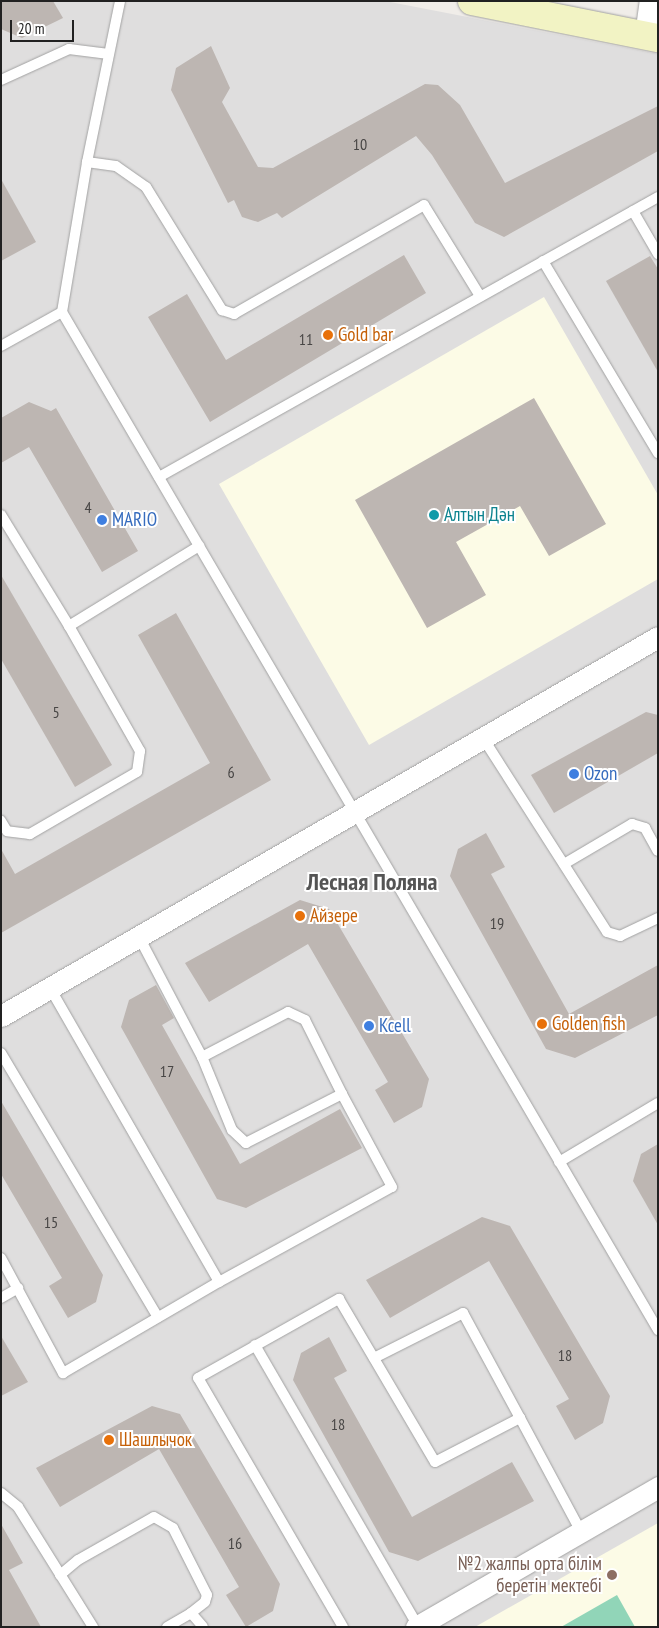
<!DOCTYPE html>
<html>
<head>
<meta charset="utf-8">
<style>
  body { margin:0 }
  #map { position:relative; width:659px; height:1628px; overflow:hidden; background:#f0ede9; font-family:"PT Sans Narrow",sans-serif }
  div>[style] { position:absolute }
  .residential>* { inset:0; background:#dfdede }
  .education>* { inset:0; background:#fcfbe6 }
  .pitch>* { inset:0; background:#91d5b8 }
  .building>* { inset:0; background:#bdb6b2 }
  .roads { filter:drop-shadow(0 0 1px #a2a2a2) drop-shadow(0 0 1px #a2a2a2) }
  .lane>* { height:10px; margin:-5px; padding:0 5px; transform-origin:5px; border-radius:5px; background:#fff }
  .street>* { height:21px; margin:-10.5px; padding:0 10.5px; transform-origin:10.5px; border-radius:10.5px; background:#fff }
  .secondary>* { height:28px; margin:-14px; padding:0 14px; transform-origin:14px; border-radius:14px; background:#f2f3c4 }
  .dots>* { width:14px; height:14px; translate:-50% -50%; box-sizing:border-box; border:2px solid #fff; border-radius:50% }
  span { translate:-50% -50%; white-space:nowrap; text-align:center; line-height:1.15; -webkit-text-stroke:4px #fff; paint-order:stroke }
  .number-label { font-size:16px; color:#484645 }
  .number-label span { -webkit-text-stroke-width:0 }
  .food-label { font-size:19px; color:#c56008 }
  .left { translate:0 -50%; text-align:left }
  .culture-label { font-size:19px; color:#0d838f }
  .shop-label { font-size:19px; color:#366cbe }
  .education-label { font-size:19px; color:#785e54 }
  .right { translate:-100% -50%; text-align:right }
  .district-label { font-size:24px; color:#545454; font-weight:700 }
  .frame { position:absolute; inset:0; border:2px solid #212121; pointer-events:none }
  .scale { position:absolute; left:10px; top:20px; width:64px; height:22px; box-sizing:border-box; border:2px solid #212121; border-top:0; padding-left:6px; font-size:15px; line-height:18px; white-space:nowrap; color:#212121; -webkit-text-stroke:4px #fff; paint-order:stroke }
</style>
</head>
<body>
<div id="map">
  <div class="residential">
    <div style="clip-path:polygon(1px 1px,385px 1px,658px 54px,658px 1627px,1px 1627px)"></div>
  </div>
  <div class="education">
    <div style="clip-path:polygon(544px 297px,658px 495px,658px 579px,369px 745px,219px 484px)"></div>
    <div style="clip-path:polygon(658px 1523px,658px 1627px,475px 1627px)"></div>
  </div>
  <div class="pitch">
    <div style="clip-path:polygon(617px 1595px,635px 1627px,561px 1627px)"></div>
  </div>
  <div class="building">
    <div style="clip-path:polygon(1px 1px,53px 1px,63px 18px,22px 38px,1px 29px)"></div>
    <div style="clip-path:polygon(211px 46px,230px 88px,222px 102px,258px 167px,273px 168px,425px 84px,438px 85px,460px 105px,505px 183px,658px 106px,658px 151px,504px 237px,475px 223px,432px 155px,416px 136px,282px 218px,277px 213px,258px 222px,242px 217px,234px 200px,228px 203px,171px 90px,176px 68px)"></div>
    <div style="clip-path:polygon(1px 179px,36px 242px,1px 261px)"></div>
    <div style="clip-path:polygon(404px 255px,426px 293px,210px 422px,148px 317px,187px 294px,226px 360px)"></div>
    <div style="clip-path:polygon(650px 256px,658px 269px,658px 372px,606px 281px)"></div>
    <div style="clip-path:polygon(534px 398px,606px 524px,549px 556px,520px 506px,456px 542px,486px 595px,427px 628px,355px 500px)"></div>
    <div style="clip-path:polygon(29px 402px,51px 411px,56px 408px,138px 551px,102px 572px,29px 447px,1px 463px,1px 418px)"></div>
    <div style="clip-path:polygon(1px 575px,112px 765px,75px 787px,1px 659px)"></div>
    <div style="clip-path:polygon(176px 613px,271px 780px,1px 933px,1px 849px,15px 874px,210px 763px,138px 635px)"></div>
    <div style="clip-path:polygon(646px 712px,658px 715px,658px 753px,554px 813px,531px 775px)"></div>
    <div style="clip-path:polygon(486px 833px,505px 867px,491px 874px,569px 1014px,658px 965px,658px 1015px,575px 1058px,546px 1049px,450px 876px,458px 849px)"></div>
    <div style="clip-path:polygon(300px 900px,329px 909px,429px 1079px,422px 1107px,394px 1123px,375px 1090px,388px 1082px,308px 944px,209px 1002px,185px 963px)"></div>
    <div style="clip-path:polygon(156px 985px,174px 1018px,162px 1025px,240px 1164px,340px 1109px,362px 1148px,246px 1208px,217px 1199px,121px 1027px,129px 1000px)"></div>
    <div style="clip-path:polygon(1px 1101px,103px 1275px,96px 1302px,68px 1318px,49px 1286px,62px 1278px,1px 1174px)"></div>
    <div style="clip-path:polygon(658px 1144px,658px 1225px,633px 1181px,641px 1154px)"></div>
    <div style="clip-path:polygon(482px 1217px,510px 1226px,610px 1396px,603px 1423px,575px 1440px,556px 1406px,569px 1399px,489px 1261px,390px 1318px,366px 1280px)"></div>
    <div style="clip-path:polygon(1px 1336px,28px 1382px,1px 1396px)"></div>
    <div style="clip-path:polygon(329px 1337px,347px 1371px,334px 1378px,412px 1517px,512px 1462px,534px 1501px,418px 1561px,389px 1552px,293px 1380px,301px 1353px)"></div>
    <div style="clip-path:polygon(152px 1406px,180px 1414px,280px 1584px,273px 1611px,246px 1627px,226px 1595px,239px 1587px,159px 1449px,60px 1507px,36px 1468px)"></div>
    <div style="clip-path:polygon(1px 1524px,23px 1563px,9px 1570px,41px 1627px,1px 1627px)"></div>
  </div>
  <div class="roads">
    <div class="lane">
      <div style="left:1px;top:80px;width:75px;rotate:-24.5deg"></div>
      <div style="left:69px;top:49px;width:40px;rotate:7.1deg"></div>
      <div style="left:87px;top:162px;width:29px;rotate:8deg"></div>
      <div style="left:116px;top:166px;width:37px;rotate:35deg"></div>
      <div style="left:146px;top:187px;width:145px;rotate:58.3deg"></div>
      <div style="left:222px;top:310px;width:13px;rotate:18deg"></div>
      <div style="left:234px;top:314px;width:219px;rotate:-29.8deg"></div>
      <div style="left:424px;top:205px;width:107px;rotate:58.4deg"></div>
      <div style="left:633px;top:211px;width:50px;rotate:59.8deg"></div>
      <div style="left:543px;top:261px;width:224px;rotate:59.1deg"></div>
      <div style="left:62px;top:312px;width:1180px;rotate:59.65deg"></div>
      <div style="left:1px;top:346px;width:70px;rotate:-29.1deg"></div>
      <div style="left:62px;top:312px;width:152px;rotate:-80.5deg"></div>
      <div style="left:87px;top:162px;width:164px;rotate:-78.4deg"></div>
      <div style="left:159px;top:477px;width:572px;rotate:-29.3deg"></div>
      <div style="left:1px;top:515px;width:130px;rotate:58.5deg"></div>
      <div style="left:69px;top:626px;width:144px;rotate:60.4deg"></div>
      <div style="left:140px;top:751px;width:21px;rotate:98deg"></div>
      <div style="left:137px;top:772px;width:124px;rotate:149.9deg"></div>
      <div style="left:30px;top:834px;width:23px;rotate:-173deg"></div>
      <div style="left:7px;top:831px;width:12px;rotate:-121deg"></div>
      <div style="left:69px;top:626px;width:153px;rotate:-31.6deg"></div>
      <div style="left:483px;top:738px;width:230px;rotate:57.4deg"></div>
      <div style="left:607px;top:932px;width:14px;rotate:17deg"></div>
      <div style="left:620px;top:936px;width:42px;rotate:-25.3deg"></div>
      <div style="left:564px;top:864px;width:79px;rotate:-30.5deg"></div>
      <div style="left:632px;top:824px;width:14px;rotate:17deg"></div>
      <div style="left:645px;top:828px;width:26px;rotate:61deg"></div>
      <div style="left:50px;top:988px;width:339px;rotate:60.1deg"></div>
      <div style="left:1px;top:1053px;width:307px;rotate:59.3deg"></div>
      <div style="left:202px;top:1057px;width:97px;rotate:-27.6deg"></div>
      <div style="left:288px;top:1012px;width:19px;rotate:25deg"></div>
      <div style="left:305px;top:1020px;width:83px;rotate:63.4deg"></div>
      <div style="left:559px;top:1162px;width:115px;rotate:-30.8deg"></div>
      <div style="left:1px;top:1258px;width:131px;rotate:61.7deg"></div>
      <div style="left:63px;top:1373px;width:181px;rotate:-30.3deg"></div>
      <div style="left:219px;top:1282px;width:197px;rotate:-28.8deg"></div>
      <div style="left:392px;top:1187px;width:106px;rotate:-118.3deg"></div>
      <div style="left:342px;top:1094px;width:108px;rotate:153deg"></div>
      <div style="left:246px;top:1143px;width:19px;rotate:-137deg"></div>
      <div style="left:232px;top:1130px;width:79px;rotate:-112.3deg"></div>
      <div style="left:202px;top:1057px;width:136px;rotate:-117.7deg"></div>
      <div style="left:1px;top:1298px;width:20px;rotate:-30deg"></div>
      <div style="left:255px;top:1345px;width:325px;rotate:59.9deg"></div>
      <div style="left:374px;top:1358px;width:100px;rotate:-26.8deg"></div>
      <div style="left:463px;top:1313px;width:119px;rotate:61.5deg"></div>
      <div style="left:1px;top:1493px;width:22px;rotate:39deg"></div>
      <div style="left:18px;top:1507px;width:142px;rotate:58deg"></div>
      <div style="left:60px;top:1575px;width:23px;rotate:-40deg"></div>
      <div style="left:78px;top:1560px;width:87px;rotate:-29.5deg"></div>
      <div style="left:154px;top:1517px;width:22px;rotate:30deg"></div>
      <div style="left:173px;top:1528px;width:75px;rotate:63.1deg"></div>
      <div style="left:207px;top:1595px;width:7px;rotate:106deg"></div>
      <div style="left:205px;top:1602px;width:18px;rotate:142deg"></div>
      <div style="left:167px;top:1627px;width:28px;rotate:-30deg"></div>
      <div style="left:191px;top:1613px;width:18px;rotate:49deg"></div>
      <div style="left:343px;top:1627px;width:288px;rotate:-120.2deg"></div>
      <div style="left:198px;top:1378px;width:162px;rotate:-29.3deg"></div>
      <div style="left:339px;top:1299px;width:189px;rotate:59.5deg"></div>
      <div style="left:435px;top:1462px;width:96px;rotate:-27.4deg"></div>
      <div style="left:520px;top:1418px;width:129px;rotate:61.8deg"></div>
    </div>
    <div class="street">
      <div style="left:645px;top:35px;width:34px;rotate:-82deg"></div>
      <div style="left:1px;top:1016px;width:758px;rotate:-29.98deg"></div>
      <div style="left:416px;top:1627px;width:280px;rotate:-30deg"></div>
    </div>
    <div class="secondary">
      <div style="left:472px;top:1px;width:190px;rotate:11.3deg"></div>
    </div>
  </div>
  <div class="dots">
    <div style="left:328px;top:335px;background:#e8710a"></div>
    <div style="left:434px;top:515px;background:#0f9aa8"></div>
    <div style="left:102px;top:520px;background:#3f7fe0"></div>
    <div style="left:574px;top:774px;background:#3f7fe0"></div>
    <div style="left:300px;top:916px;background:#e8710a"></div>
    <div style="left:542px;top:1024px;background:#e8710a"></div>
    <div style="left:369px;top:1026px;background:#3f7fe0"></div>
    <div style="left:109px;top:1440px;background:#e8710a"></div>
    <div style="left:612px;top:1575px;background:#8d6e63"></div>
  </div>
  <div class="number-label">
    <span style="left:360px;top:144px">10</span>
    <span style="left:306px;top:339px">11</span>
    <span style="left:88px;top:507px">4</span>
    <span style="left:56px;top:712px">5</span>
    <span style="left:231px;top:772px">6</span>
    <span style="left:497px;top:923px">19</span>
    <span style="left:167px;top:1071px">17</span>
    <span style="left:51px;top:1222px">15</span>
    <span style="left:565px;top:1355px">18</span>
    <span style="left:338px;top:1424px">18</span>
    <span style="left:235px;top:1543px">16</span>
  </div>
  <div class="food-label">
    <span class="left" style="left:338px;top:335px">Gold bar</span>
    <span class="left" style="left:310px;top:916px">Айзере</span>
    <span class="left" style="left:552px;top:1024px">Golden fish</span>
    <span class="left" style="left:119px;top:1440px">Шашлычок</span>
  </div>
  <div class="culture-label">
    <span class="left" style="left:444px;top:515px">Алтын Дән</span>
  </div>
  <div class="shop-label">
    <span class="left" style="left:112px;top:520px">MARIO</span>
    <span class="left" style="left:584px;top:774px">Ozon</span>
    <span class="left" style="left:379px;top:1026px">Kcell</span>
  </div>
  <div class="education-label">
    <span class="right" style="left:602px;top:1575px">№2 жалпы орта білім<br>беретін мектебі</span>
  </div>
  <div class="district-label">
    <span style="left:372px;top:882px">Лесная Поляна</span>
  </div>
  <div class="frame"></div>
  <div class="scale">20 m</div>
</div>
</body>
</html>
